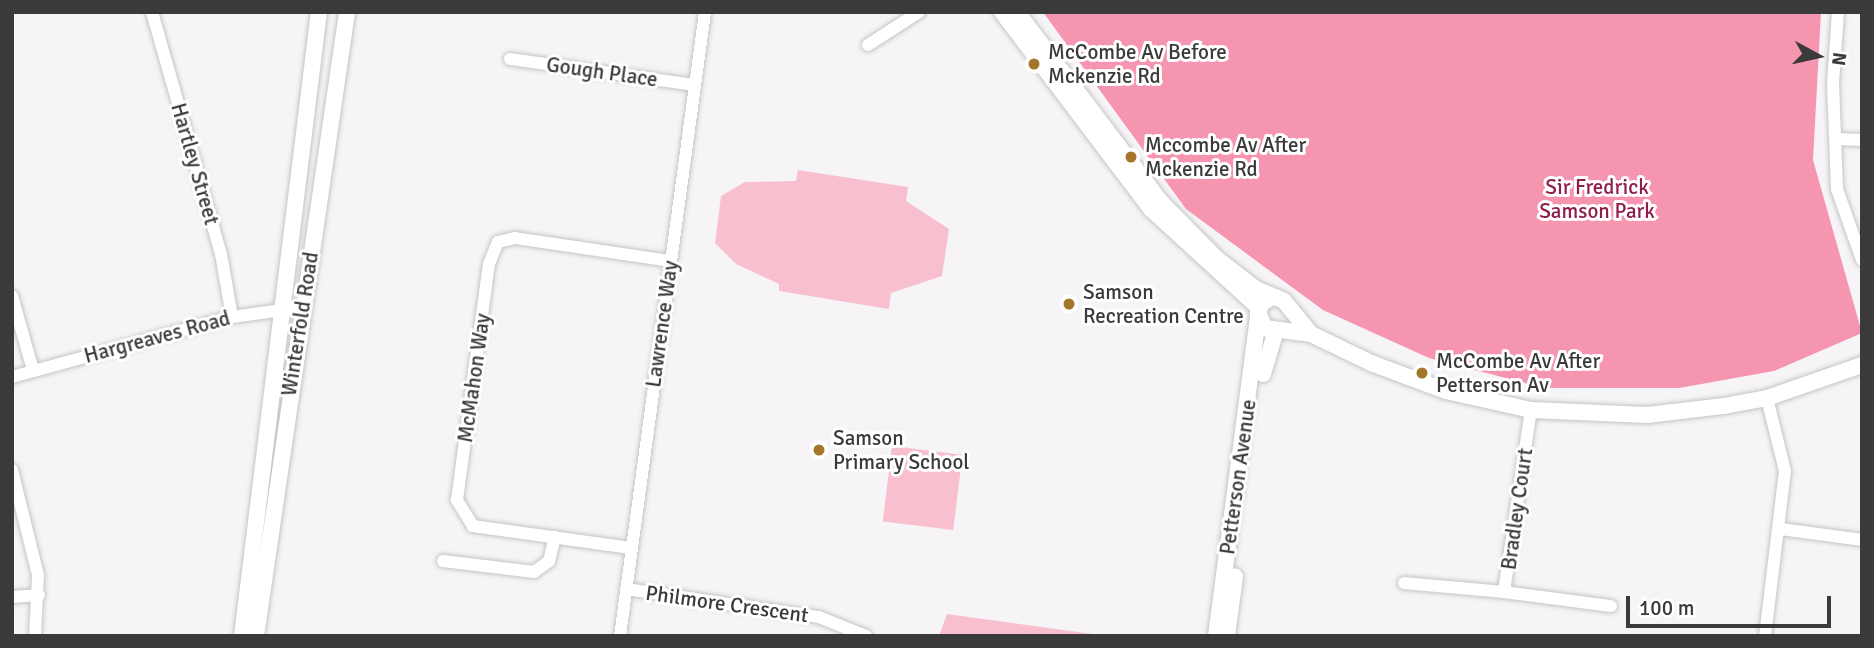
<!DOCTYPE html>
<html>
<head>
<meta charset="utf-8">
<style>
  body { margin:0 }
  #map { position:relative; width:1874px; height:648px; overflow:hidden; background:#f6f4f7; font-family:Signika,sans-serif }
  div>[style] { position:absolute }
  .green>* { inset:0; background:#f8c0ce; transform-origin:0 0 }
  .forest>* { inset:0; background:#f695af }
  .roads { filter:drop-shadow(0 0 2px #c6c4c7) drop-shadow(0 0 2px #c6c4c7) }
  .street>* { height:12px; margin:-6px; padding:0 6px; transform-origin:6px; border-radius:6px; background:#fff }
  .secondary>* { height:16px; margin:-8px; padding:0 8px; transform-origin:8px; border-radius:8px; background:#fff }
  .dots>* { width:19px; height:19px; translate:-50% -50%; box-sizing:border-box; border:4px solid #fff; border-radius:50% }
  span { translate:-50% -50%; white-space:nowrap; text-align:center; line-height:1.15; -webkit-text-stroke:6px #fff; paint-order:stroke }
  .poi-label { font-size:21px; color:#3b3a3b }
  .left { translate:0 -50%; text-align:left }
  .street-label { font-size:21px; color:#3b3a3b }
  .park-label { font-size:21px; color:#8e1d49 }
  .frame { position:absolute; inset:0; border:14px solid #3b3a3b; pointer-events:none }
  .north { position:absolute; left:1783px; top:21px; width:70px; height:70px; -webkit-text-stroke:5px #fff; paint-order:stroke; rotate:98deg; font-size:19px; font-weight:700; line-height:28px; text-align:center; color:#3b3a3b }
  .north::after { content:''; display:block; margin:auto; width:24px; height:32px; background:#3b3a3b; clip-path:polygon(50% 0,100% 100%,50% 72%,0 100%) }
  .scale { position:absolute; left:1626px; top:596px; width:205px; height:32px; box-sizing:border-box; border:4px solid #3b3a3b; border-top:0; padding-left:9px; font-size:21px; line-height:24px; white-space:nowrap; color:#3b3a3b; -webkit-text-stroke:5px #fff; paint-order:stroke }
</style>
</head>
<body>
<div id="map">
  <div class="green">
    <div style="clip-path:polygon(798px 170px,908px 187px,906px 201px,949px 229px,942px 276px,891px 293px,889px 309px,779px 291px,779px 284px,736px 264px,715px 243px,721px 196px,745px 182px,796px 181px)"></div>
    <div style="left:892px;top:446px;width:71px;height:76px;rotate:7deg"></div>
    <div style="clip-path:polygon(947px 614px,1107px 636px,939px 636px)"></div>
  </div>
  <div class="forest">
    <div style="clip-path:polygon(1043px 12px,1821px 12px,1813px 160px,1862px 333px,1774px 371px,1679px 388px,1544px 388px,1429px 358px,1323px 310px,1186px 209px)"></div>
  </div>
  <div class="roads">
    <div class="street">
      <div style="left:152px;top:12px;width:252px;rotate:74.1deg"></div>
      <div style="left:221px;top:254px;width:64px;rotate:80.1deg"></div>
      <div style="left:1838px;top:12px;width:72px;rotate:94deg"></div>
      <div style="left:1833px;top:84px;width:105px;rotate:87.8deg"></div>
      <div style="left:1837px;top:189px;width:75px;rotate:70.6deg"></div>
      <div style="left:868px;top:45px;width:61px;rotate:-32.9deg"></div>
      <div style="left:510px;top:59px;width:186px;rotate:8deg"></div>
      <div style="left:1836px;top:139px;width:26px;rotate:2deg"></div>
      <div style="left:12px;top:296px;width:77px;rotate:74.2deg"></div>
      <div style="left:12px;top:377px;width:228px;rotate:-15.3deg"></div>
      <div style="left:232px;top:317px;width:72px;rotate:-8deg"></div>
      <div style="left:12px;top:470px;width:108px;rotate:76.1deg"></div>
      <div style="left:38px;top:575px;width:61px;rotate:92.8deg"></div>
      <div style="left:1781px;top:529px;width:82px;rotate:7.7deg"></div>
      <div style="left:631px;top:548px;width:160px;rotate:-172.1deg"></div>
      <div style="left:473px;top:526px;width:31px;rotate:-122deg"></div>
      <div style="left:457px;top:500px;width:238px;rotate:-82.3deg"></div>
      <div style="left:489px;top:264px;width:24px;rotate:-68deg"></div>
      <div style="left:498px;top:242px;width:17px;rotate:-13deg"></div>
      <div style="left:515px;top:238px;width:157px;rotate:8.4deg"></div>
      <div style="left:443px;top:561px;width:92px;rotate:6.9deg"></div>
      <div style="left:534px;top:572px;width:19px;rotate:-36deg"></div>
      <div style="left:549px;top:561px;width:25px;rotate:-76deg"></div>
      <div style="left:1404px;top:583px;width:100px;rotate:5.1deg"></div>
      <div style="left:1504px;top:592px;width:184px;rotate:-81.6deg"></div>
      <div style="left:626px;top:589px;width:195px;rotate:8.3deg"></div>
      <div style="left:819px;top:617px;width:51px;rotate:22deg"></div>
      <div style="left:1504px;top:592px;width:108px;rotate:7.5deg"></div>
      <div style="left:12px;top:597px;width:27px;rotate:-4deg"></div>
      <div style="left:620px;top:636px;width:630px;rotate:-82.24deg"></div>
      <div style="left:1765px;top:636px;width:166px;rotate:-83.1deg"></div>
      <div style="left:1785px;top:471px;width:75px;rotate:-103.9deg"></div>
    </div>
    <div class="secondary">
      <div style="left:1002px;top:12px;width:247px;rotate:52.9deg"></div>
      <div style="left:1151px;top:209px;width:147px;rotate:42.5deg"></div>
      <div style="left:1017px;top:12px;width:237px;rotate:52.9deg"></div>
      <div style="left:1160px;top:201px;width:80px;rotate:45.5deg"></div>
      <div style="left:1216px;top:258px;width:51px;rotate:37.8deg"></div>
      <div style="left:1256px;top:289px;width:30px;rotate:23deg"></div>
      <div style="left:1284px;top:301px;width:43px;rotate:50.7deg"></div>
      <div style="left:1271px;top:298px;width:10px;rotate:151deg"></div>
      <div style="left:1262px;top:303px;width:11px;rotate:112deg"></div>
      <div style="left:1258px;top:313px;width:17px;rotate:65deg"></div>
      <div style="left:1265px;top:328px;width:46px;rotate:7.4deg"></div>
      <div style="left:1311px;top:334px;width:67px;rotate:25.8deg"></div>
      <div style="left:1371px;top:363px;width:80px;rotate:20.5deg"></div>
      <div style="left:1446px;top:391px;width:87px;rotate:12.6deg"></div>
      <div style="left:1531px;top:410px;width:116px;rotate:2.5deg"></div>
      <div style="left:1647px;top:415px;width:78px;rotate:-6.7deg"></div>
      <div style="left:1724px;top:406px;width:44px;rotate:-10.5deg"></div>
      <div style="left:1767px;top:398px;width:101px;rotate:-19.2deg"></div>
      <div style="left:1263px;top:374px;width:46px;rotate:-73.5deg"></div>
      <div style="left:242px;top:636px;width:629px;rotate:-82.97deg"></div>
      <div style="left:256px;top:636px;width:631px;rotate:-81.7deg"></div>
      <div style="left:1216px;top:636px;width:320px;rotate:-82.5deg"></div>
      <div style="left:1227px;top:636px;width:60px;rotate:-82.3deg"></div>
    </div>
  </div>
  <div class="dots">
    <div style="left:1034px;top:64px;background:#a47629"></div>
    <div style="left:1131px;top:157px;background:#a47629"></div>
    <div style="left:1069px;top:304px;background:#a47629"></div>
    <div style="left:1422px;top:373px;background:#a47629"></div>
    <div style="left:819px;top:450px;background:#a47629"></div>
  </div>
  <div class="poi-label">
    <span class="left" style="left:1048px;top:64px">McCombe Av Before<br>Mckenzie Rd</span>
    <span class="left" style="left:1145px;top:157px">Mccombe Av After<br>Mckenzie Rd</span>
    <span class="left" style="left:1083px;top:304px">Samson<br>Recreation Centre</span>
    <span class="left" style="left:1436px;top:373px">McCombe Av After<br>Petterson Av</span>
    <span class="left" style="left:833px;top:450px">Samson<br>Primary School</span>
  </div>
  <div class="street-label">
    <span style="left:602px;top:72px;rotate:8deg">Gough Place</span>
    <span style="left:195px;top:164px;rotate:74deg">Hartley Street</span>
    <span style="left:300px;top:324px;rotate:-81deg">Winterfold Road</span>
    <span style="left:662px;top:324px;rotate:-82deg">Lawrence Way</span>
    <span style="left:157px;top:337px;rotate:-15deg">Hargreaves Road</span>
    <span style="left:474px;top:378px;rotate:-82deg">McMahon Way</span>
    <span style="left:1238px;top:477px;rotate:-82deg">Petterson Avenue</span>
    <span style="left:1517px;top:509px;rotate:-82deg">Bradley Court</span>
    <span style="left:727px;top:604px;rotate:8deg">Philmore Crescent</span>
  </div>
  <div class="park-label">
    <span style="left:1597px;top:199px">Sir Fredrick<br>Samson Park</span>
  </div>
  <div class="frame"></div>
  <div class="north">N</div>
  <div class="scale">100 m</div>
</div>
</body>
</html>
